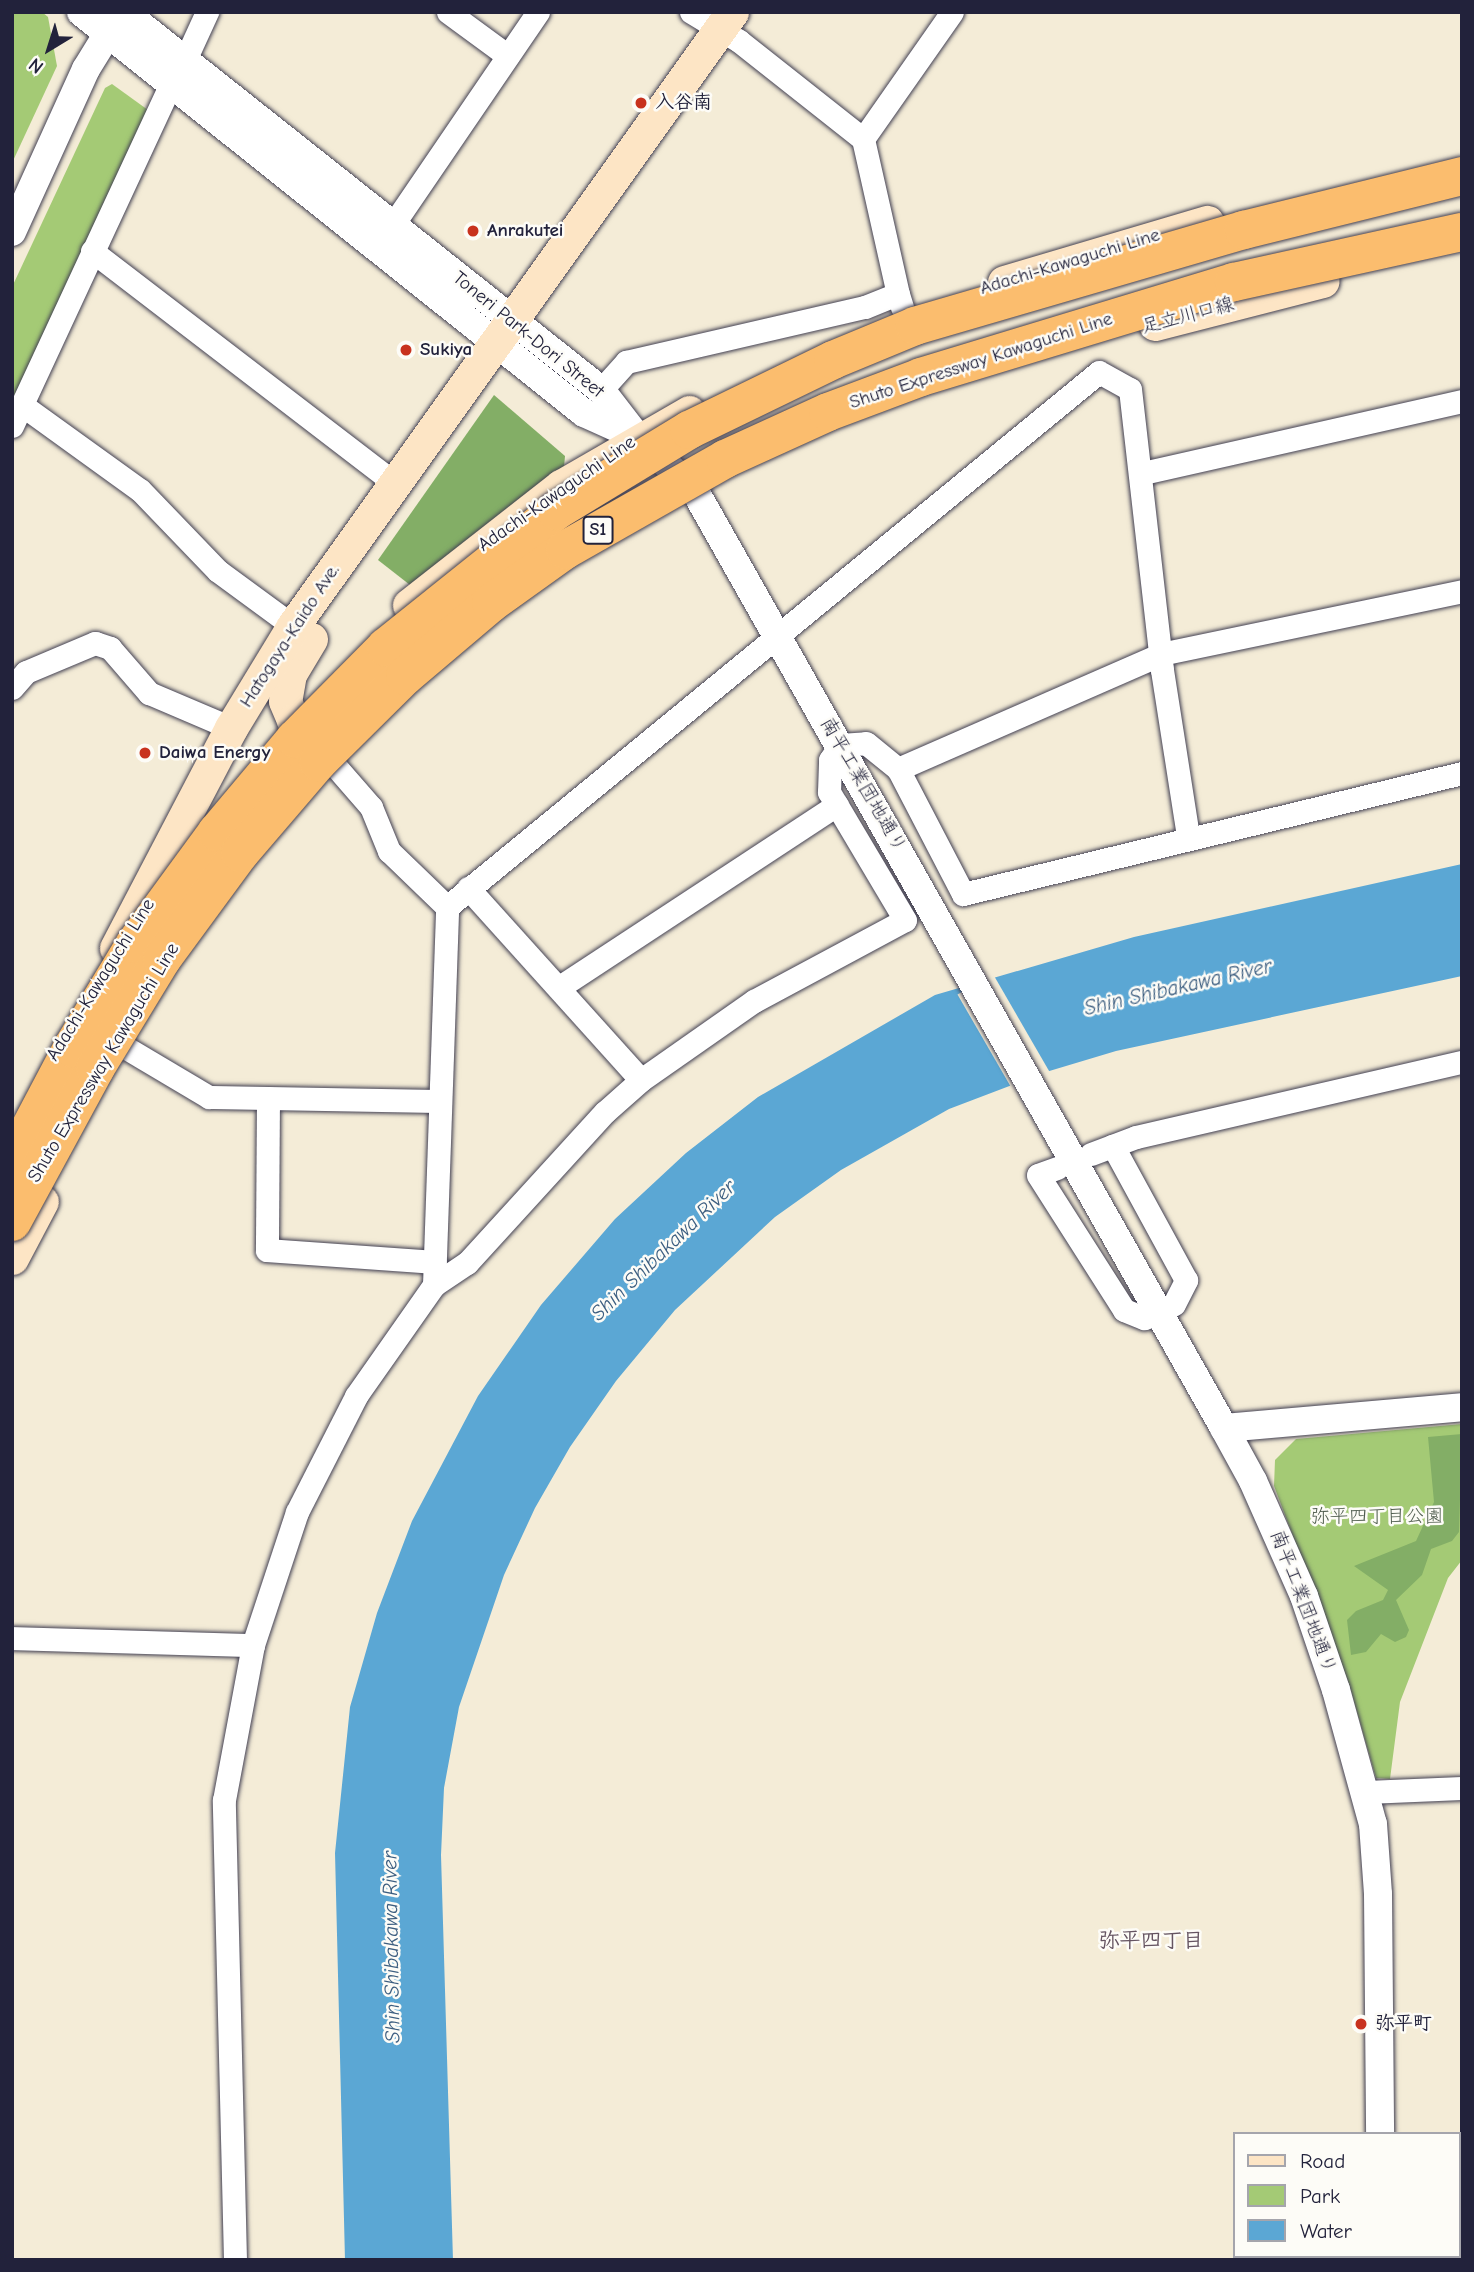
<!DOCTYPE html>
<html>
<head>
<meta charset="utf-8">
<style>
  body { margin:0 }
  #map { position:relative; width:1474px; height:2272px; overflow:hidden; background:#f4ecd7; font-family:"Comic Neue","Klee One",sans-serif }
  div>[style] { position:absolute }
  .green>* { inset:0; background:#a4ca75 }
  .forest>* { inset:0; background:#83ae66 }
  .water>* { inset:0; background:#5ba7d4 }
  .pier>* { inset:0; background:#f4ecd7; transform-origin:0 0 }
  .roads { filter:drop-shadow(0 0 2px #424052) drop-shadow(0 0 2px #424052) }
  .minor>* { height:23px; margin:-11.5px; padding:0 11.5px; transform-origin:11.5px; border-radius:11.5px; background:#fff }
  .tertiary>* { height:28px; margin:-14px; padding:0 14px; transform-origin:14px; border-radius:14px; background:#fff }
  .secondary>* { height:33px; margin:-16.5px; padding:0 16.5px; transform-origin:16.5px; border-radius:16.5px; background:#fde5c5 }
  .bridges { filter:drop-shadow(0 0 2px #424052) drop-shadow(0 0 2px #424052) }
  .motorway-bridge>* { height:38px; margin:-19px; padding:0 19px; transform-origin:19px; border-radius:19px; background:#fbbd6e }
  .dots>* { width:19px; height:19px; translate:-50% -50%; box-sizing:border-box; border:4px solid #fdfcf7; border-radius:50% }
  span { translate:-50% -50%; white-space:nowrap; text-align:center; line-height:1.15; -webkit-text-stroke:5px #fdfcf7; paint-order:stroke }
  .shield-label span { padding:2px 5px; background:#fdfcf7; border:2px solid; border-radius:5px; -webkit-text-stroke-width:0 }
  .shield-label { font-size:18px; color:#22223b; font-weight:700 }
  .poi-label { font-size:19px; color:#22223b; font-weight:700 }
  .left { translate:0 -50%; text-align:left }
  .street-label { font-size:19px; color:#22223b }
  .park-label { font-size:19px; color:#505d4f }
  .water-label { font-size:21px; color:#3c5e80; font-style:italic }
  .neighbourhood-label { font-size:21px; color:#655461; font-weight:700 }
  .frame { position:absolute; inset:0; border:14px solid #22223b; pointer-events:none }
  .legend { position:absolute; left:1233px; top:2132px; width:228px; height:126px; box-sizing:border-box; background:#fdfcf7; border:2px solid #a5a5ac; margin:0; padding:9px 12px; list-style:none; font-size:21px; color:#22223b }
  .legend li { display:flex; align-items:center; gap:14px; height:35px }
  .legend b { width:35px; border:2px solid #a5a5ac }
  .north { position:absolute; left:14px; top:14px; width:70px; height:70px; -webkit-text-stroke:5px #fdfcf7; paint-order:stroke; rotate:218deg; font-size:19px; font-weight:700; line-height:28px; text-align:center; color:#22223b }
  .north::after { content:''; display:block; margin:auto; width:24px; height:32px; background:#22223b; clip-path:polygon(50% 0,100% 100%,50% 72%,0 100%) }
</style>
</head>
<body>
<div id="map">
  <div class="green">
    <div style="clip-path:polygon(12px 12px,42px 12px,48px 17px,57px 66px,12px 163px)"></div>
    <div style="clip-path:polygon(112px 84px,148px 110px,12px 405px,12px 287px,105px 88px)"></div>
    <div style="clip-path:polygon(1462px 1424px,1462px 1560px,1448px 1578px,1400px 1702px,1390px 1779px,1376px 1778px,1349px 1684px,1274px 1486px,1275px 1460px,1296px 1439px)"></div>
  </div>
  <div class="forest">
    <div style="clip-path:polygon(494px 395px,565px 456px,564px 467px,410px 585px,378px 560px)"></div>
    <div style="clip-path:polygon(1462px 1434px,1459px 1532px,1452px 1541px,1431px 1549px,1422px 1575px,1396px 1600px,1409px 1630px,1406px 1637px,1395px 1642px,1381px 1634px,1366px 1652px,1351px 1655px,1347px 1620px,1356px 1611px,1383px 1600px,1388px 1590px,1354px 1566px,1416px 1541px,1434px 1502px,1428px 1437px)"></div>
  </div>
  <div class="water">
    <div style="clip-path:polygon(1462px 864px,1462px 976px,1116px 1051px,1046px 1072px,949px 1109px,841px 1170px,775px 1217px,675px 1310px,616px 1381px,570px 1447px,535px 1508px,504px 1575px,459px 1707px,444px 1788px,441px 1855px,453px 2260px,345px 2260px,335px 1853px,350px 1707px,377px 1613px,412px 1521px,478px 1396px,541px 1305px,615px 1219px,686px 1153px,758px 1097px,935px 995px,1134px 937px)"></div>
  </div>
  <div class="pier">
    <div style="left:993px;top:974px;width:115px;height:41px;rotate:60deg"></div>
  </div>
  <div class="roads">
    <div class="minor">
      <div style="left:448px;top:12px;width:74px;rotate:36.3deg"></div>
      <div style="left:691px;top:12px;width:56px;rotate:31.1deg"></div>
      <div style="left:739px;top:41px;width:158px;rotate:38.3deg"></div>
      <div style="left:863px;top:139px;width:159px;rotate:77.3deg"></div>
      <div style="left:185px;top:60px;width:53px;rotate:-65.4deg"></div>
      <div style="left:863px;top:139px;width:155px;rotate:-55deg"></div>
      <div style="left:392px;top:226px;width:259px;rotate:-55.7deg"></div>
      <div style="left:92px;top:251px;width:379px;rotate:37.5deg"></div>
      <div style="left:601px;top:390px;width:38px;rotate:-48deg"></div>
      <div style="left:626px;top:362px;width:245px;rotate:-13deg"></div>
      <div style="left:865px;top:307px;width:35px;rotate:-22deg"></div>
      <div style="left:898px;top:294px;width:14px;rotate:73deg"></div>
      <div style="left:22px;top:405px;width:145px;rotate:35.8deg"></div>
      <div style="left:140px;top:490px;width:112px;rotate:46.1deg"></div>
      <div style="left:218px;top:571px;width:93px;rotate:36.3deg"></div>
      <div style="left:12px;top:426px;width:378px;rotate:-65.1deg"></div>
      <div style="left:1143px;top:473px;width:327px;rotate:-12.7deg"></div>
      <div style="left:12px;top:688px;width:21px;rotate:-49deg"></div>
      <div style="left:26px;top:672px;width:75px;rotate:-22.8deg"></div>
      <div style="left:95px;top:643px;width:16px;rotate:18deg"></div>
      <div style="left:110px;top:648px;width:60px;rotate:49.1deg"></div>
      <div style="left:149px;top:693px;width:89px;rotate:23.1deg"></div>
      <div style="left:337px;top:768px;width:52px;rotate:48.9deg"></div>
      <div style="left:371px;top:807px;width:48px;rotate:67.8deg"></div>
      <div style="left:389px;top:851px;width:81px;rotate:44deg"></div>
      <div style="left:898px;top:769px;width:287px;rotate:-23.6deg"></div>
      <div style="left:1161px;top:654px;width:308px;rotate:-11.8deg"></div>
      <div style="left:468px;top:888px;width:258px;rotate:48deg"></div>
      <div style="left:561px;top:986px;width:330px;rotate:-33.3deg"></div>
      <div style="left:128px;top:1049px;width:94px;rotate:30.7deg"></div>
      <div style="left:209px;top:1097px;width:231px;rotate:1deg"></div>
      <div style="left:268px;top:1098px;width:152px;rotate:90.4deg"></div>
      <div style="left:267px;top:1250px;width:168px;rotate:4.1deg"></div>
      <div style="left:1091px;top:1154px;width:48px;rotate:-20.7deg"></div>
      <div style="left:1136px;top:1137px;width:335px;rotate:-13deg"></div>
      <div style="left:1057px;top:1168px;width:20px;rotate:160deg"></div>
      <div style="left:1038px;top:1175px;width:160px;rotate:57.5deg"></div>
      <div style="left:1124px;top:1310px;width:22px;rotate:22deg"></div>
      <div style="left:1144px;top:1318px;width:16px;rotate:-18deg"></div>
      <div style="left:1159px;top:1313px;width:17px;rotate:-31deg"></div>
      <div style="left:1174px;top:1304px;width:27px;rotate:-63deg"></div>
      <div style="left:1186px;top:1280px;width:153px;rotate:-118.6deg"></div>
      <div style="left:434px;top:1285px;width:378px;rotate:-88deg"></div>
      <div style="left:447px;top:907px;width:843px;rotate:-39.37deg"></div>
      <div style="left:1099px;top:372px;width:35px;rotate:29deg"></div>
      <div style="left:1130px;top:389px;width:283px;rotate:83.5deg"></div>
      <div style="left:1162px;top:670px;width:168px;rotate:81.1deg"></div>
      <div style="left:12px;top:1638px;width:241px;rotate:1.7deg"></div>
      <div style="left:1366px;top:1792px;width:96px;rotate:-2.4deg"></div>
      <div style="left:1458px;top:2182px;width:4px"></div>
      <div style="left:235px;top:2260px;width:460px;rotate:-91.4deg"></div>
      <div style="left:224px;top:1800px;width:158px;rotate:-79.4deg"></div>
      <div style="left:253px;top:1645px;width:140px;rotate:-71.7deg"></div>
      <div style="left:297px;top:1512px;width:130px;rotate:-63deg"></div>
      <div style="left:356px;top:1396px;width:136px;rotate:-54.9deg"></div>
      <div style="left:434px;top:1285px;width:40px;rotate:-34deg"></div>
      <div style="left:467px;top:1263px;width:205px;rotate:-47.6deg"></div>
      <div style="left:605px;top:1112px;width:48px;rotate:-41.6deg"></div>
      <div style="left:641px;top:1080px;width:138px;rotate:-35deg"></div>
      <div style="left:754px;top:1001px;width:171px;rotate:-28.2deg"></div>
      <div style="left:905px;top:920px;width:149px;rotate:-120.7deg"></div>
      <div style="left:829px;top:792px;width:32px;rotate:-88deg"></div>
      <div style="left:830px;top:760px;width:18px;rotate:-56deg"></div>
      <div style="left:840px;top:745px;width:26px;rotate:-4deg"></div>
      <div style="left:866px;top:743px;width:41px;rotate:39.1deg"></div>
      <div style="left:898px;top:769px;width:141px;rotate:62.5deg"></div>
      <div style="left:963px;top:894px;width:513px;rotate:-13.63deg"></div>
    </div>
    <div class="tertiary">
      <div style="left:81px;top:12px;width:643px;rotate:38.56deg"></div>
      <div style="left:584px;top:413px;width:56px;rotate:24.3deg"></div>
      <div style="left:124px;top:12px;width:609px;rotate:38.4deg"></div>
      <div style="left:601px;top:390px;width:61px;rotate:52.4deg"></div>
      <div style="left:638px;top:438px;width:78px;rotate:42.9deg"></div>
      <div style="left:695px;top:491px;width:1076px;rotate:60.55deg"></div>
      <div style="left:1224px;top:1428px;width:60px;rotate:61.3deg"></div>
      <div style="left:1253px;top:1481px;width:126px;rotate:66.1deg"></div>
      <div style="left:1304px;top:1596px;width:99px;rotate:71.2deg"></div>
      <div style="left:1336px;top:1690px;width:139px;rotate:74.6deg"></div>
      <div style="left:1373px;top:1824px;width:70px;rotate:85.9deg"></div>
      <div style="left:1378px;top:1894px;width:240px;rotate:89.5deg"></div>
      <div style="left:12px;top:232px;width:179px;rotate:-65.6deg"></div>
      <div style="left:86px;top:69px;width:61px;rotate:-58.4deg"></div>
      <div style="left:1224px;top:1428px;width:239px;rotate:-5deg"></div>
      <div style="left:1381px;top:2256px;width:4px;rotate:90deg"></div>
    </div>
    <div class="secondary">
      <div style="left:1004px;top:282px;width:212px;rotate:-16.5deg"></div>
      <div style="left:1155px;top:324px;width:173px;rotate:-14.4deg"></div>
      <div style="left:409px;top:605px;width:193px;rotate:-38.1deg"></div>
      <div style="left:561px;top:486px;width:148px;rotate:-30deg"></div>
      <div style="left:311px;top:639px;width:41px;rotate:121deg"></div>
      <div style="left:290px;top:674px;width:27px;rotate:100deg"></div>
      <div style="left:285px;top:701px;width:21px;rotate:67deg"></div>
      <div style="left:293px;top:720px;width:39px;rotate:48deg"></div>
      <div style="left:116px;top:948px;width:248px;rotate:-62.4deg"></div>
      <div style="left:231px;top:728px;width:119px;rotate:-58.7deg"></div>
      <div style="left:293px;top:626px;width:755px;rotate:-54.44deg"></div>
      <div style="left:12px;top:1258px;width:64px;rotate:-62.2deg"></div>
    </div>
  </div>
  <div class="bridges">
    <div class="motorway-bridge">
      <div style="left:12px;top:1162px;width:129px;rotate:-62.2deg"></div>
      <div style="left:72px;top:1048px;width:122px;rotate:-58.8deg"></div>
      <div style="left:135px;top:944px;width:139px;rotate:-53.8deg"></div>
      <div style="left:217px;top:832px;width:121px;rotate:-50deg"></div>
      <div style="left:295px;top:739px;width:129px;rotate:-45.3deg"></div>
      <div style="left:386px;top:647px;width:218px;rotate:-38.7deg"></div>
      <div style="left:556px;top:511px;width:156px;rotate:-31.3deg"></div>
      <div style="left:689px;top:430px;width:160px;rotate:-25.9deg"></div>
      <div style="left:833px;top:360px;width:89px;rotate:-22.5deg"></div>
      <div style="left:915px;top:326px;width:343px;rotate:-16.3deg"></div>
      <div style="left:1244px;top:230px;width:225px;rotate:-13.9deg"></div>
      <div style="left:12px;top:1222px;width:174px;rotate:-61.5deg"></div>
      <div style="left:95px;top:1069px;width:129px;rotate:-58.7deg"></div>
      <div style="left:162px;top:959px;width:132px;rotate:-53.7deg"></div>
      <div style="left:240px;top:853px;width:120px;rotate:-49.4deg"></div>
      <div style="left:318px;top:762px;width:122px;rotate:-44.7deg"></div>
      <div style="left:405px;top:676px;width:113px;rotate:-40.3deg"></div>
      <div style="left:491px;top:603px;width:91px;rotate:-35.6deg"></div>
      <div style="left:565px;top:550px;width:184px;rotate:-29.6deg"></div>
      <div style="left:725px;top:459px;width:113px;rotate:-24.5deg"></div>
      <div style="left:828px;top:412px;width:99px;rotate:-20.6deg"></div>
      <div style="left:921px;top:377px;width:327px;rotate:-16.9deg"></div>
      <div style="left:1234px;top:282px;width:233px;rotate:-12.4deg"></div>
    </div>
  </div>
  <div class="dots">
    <div style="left:641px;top:103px;background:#c8321e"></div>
    <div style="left:473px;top:231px;background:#c8321e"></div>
    <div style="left:406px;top:350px;background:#c8321e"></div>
    <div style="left:145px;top:753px;background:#c8321e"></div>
    <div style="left:1361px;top:2024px;background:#c8321e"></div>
  </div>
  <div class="shield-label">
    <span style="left:598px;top:530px">S1</span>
  </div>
  <div class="poi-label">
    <span class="left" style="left:655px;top:103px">入谷南</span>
    <span class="left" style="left:487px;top:231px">Anrakutei</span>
    <span class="left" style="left:420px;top:350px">Sukiya</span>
    <span class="left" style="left:159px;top:753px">Daiwa Energy</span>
    <span class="left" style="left:1375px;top:2024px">弥平町</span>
  </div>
  <div class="street-label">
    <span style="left:1070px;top:262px;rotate:-17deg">Adachi-Kawaguchi Line</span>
    <span style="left:1188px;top:316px;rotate:-15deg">足立川口線</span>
    <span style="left:528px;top:335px;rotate:39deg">Toneri Park-Dori Street</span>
    <span style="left:981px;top:361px;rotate:-18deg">Shuto Expressway Kawaguchi Line</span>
    <span style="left:557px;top:494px;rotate:-35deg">Adachi-Kawaguchi Line</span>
    <span style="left:290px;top:636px;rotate:-57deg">Hatogaya-Kaido Ave.</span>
    <span style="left:863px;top:785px;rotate:60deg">南平工業団地通り</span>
    <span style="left:101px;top:980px;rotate:-58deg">Adachi-Kawaguchi Line</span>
    <span style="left:104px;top:1063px;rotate:-59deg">Shuto Expressway Kawaguchi Line</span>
    <span style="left:1303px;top:1602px;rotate:69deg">南平工業団地通り</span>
  </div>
  <div class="park-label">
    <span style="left:1377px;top:1517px">弥平四丁目公園</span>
  </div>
  <div class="water-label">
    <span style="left:1178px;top:987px;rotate:-13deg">Shin Shibakawa River</span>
    <span style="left:663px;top:1250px;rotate:-44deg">Shin Shibakawa River</span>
    <span style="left:391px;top:1947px;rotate:-91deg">Shin Shibakawa River</span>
  </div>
  <div class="neighbourhood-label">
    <span style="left:1151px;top:1940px">弥平四丁目</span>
  </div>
  <div class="frame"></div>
  <ul class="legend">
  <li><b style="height:9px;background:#fde5c5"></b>Road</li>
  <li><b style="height:19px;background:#a4ca75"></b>Park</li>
  <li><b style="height:19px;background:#5ba7d4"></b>Water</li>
  </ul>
  <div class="north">N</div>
</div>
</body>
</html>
